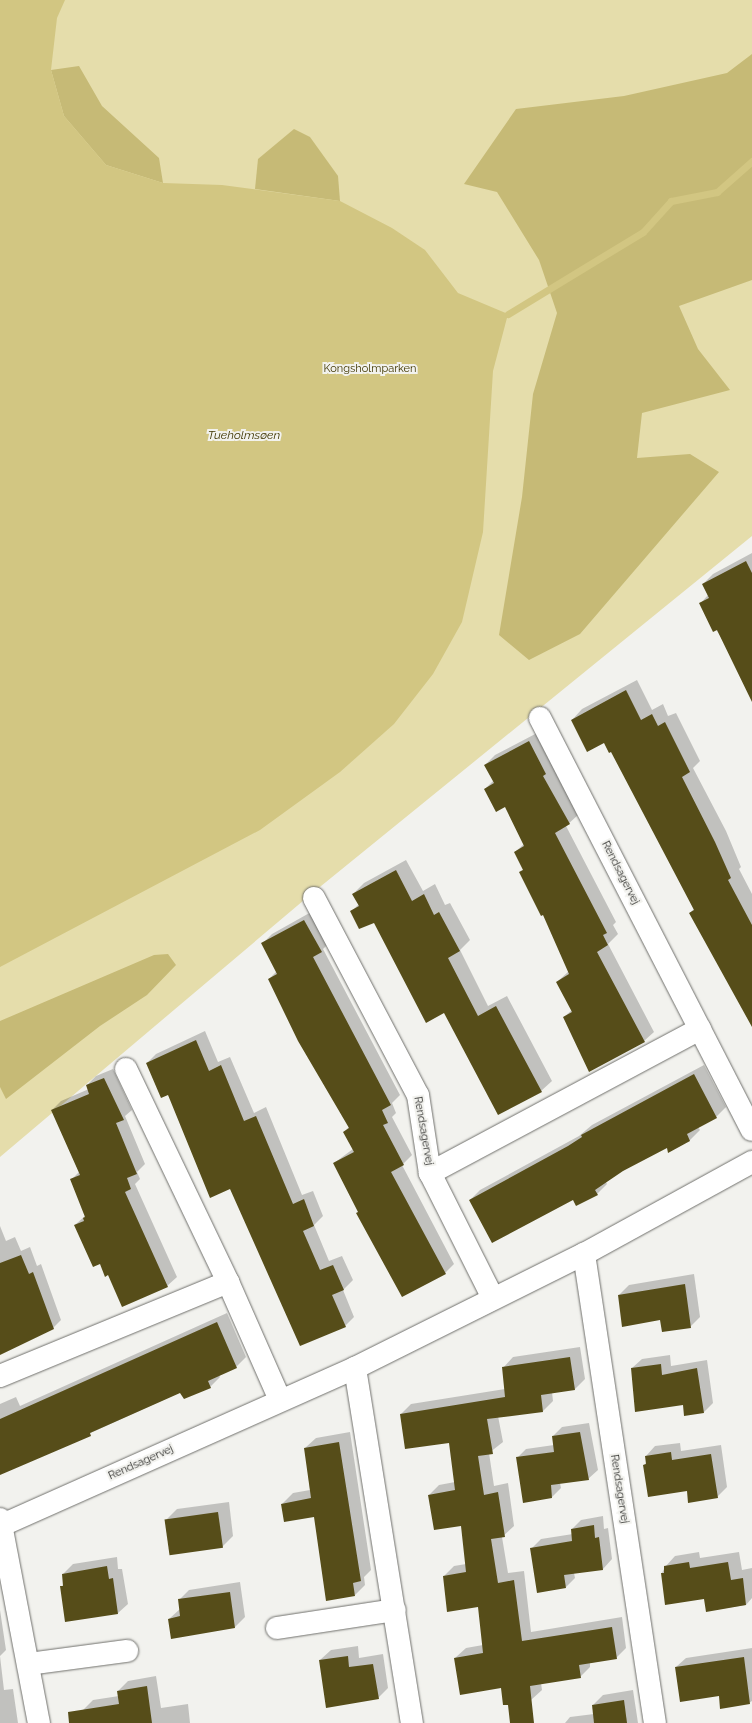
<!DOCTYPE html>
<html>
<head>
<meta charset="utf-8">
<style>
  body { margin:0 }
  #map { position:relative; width:752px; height:1723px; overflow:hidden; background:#f2f2ee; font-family:Raleway,sans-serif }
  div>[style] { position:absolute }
  .green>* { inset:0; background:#e5ddab }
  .forest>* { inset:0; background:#c6ba76 }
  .water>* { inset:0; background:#d2c682 }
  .shadow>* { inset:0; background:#0003 }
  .stream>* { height:7px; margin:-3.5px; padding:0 3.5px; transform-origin:3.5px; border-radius:3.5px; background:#d2c682 }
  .building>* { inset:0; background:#564d19; transform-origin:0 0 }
  .roads { filter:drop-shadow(0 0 1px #70706c) drop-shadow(0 0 1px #70706c) }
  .minor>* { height:22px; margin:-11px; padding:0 11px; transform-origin:11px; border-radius:11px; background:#fff }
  span { translate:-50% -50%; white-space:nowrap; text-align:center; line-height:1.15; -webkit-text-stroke:4px #f2f2ee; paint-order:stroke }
  .park-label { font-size:11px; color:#3f3600 }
  .street-label { font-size:11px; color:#282826 }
  .water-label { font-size:12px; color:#3f3600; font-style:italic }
</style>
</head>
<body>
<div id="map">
  <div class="green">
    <div style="clip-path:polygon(0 0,752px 0,752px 536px,310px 895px,0 1157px)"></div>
  </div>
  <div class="forest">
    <div style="clip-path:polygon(752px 54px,752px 280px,679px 306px,698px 349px,730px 390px,642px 413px,637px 458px,690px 454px,719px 472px,580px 634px,529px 660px,499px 635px,522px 497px,533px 394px,557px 313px,539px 260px,497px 192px,464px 184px,516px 109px,624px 96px,727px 73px)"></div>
    <div style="clip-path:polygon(79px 66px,102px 106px,159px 158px,163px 183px,106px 165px,64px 116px,51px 70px)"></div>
    <div style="clip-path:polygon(294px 129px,310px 137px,338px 176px,340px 201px,255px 189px,258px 159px)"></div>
    <div style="clip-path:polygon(168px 954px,176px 965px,147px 995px,100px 1026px,6px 1099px,0 1087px,0 1021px,154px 955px)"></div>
  </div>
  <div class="water">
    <div style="clip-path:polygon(0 0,65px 0,57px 18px,51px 70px,64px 116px,106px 165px,163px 183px,222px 185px,340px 201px,392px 228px,425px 250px,458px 293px,508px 314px,493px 371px,483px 532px,462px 622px,433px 674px,394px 724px,340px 772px,260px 830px,0 967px)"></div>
  </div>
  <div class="shadow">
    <div style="clip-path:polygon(752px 553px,752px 686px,700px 604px,708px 595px,703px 584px,713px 574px)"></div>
    <div style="clip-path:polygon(637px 680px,652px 710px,663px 704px,668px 716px,676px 713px,700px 761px,693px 768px,726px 831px,741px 867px,739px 869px,752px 894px,752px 1025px,690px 913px,694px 909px,612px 751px,604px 741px,572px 720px,582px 709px)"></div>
    <div style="clip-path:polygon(539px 732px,579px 814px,566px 826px,616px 922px,613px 925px,618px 934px,608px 944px,654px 1032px,644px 1041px,564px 1017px,572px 1010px,557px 982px,569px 971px,544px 913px,520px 872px,524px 869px,515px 852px,524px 844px,506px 806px,485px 789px,494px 780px,485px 765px,495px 755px)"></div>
    <div style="clip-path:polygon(406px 860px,423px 891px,435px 884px,445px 905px,450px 903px,470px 940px,460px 950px,488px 1006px,507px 996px,552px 1081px,541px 1091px,445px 1011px,374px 922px,351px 912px,359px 904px,353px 894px,364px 883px)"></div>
    <div style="clip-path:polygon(313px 911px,330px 942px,323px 949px,400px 1095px,392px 1103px,396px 1113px,392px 1117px,412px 1155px,402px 1165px,454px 1264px,445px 1273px,359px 1212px,334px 1163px,353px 1149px,344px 1132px,349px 1127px,269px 979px,277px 971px,263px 943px,272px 934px)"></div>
    <div style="clip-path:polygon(205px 1031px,218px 1062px,230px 1057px,254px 1113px,266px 1107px,302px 1195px,313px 1191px,323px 1216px,314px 1225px,329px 1261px,342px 1256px,353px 1280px,343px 1290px,354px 1317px,345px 1326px,231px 1188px,147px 1063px,156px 1054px)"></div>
    <div style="clip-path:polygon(704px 1065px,726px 1107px,716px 1117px,698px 1127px,700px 1130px,690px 1140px,669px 1152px,668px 1146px,623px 1170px,606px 1182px,607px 1184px,597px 1194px,573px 1199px,470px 1200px,480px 1190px,579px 1136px,592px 1125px)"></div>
    <div style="clip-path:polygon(113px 1069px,132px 1110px,125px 1116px,145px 1164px,137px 1172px,140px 1179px,135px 1184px,177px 1277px,167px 1286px,109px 1273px,75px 1225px,86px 1215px,72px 1179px,79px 1172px,52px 1110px,61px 1101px,89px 1089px,87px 1085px,96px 1076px)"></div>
    <div style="clip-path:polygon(0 1226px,6px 1241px,15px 1237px,21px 1251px,30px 1247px,37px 1266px,41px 1264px,61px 1320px,53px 1328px,0 1354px)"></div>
    <div style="clip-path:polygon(694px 1274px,700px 1317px,690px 1327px,619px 1295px,629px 1285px)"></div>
    <div style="clip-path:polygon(227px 1313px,246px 1357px,236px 1367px,219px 1375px,220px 1377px,210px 1387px,181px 1392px,0 1474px,0 1404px,16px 1397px,20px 1406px)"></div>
    <div style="clip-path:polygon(580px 1347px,585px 1379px,575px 1389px,552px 1392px,553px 1401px,543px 1411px,498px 1416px,503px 1442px,489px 1453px,494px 1486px,508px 1483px,514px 1526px,502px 1537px,508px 1573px,524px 1571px,531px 1632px,622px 1617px,626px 1648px,616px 1658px,590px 1663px,590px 1667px,580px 1677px,541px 1683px,542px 1690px,531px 1700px,502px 1687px,455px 1658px,466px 1648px,483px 1645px,479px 1606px,444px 1576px,454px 1566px,466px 1564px,462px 1525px,429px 1495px,439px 1485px,455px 1482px,450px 1442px,401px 1414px,411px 1404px,505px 1389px,503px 1368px,513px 1357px)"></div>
    <div style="clip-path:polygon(670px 1355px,671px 1366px,707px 1360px,713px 1403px,704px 1412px,684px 1403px,632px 1368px,642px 1359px)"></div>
    <div style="clip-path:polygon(589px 1423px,598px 1470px,588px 1479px,560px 1483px,561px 1488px,552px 1497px,517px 1458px,526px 1449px,554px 1445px,553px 1436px,562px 1427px)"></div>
    <div style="clip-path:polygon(350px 1432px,371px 1570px,364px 1577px,365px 1585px,355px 1595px,315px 1515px,282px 1504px,293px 1493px,310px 1490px,305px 1448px,316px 1438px)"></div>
    <div style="clip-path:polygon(680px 1443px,681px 1451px,721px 1445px,727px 1487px,717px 1497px,688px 1490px,644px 1465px,647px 1462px,646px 1456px,655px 1446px)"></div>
    <div style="clip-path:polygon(229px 1502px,233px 1536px,222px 1547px,166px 1520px,177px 1509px)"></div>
    <div style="clip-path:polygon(603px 1516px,604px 1529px,608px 1528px,612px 1559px,603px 1569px,574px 1573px,575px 1578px,566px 1587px,532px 1548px,541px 1539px,573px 1534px,572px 1529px,581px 1520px)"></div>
    <div style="clip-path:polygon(699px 1552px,700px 1558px,739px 1552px,742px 1570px,752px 1568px,752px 1598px,746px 1605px,707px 1611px,705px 1598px,662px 1573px,665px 1567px,675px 1556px)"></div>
    <div style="clip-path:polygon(117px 1557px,118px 1569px,122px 1569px,128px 1604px,118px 1613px,66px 1621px,61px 1587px,64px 1584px,63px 1574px,73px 1564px)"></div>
    <div style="clip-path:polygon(240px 1582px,245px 1617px,235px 1627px,172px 1638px,169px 1619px,180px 1609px,179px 1600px,189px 1590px)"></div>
    <div style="clip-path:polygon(0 1610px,6px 1650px,0 1656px,4px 1690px,13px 1689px,18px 1723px,0 1723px)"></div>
    <div style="clip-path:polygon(358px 1646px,359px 1658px,383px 1654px,388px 1688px,378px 1698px,320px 1660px,331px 1650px)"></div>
    <div style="clip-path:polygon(752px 1648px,752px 1701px,749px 1703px,720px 1694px,676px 1667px,686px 1658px)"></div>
    <div style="clip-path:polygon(156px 1676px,161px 1708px,188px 1704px,190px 1723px,84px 1723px,83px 1710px,93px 1700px,119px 1696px,118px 1691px,128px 1681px)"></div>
    <div style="clip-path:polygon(633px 1690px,638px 1723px,565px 1723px,570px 1717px,594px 1714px,593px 1705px,603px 1695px)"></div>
  </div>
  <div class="stream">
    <div style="left:508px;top:314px;width:158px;rotate:-31.3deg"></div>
    <div style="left:643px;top:232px;width:42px;rotate:-47.9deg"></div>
    <div style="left:671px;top:201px;width:47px;rotate:-11.1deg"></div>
    <div style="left:717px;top:192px;width:47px;rotate:-41.5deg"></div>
  </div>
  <div class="building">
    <div style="clip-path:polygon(746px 561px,752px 573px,752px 702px,717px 630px,713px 632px,699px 603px,709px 598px,702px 584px)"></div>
    <div style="clip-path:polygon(626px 690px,641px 720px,652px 714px,658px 726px,665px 722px,690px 772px,682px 777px,715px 842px,731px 878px,728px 880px,752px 925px,752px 1027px,689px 913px,694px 910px,611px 752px,609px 753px,604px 743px,587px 752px,571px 720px)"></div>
    <div style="clip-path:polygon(529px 741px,546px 774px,543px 776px,570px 824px,555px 833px,607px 933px,603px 935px,608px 945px,597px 952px,645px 1042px,589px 1072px,563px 1017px,572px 1012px,556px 982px,569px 974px,543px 915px,541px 916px,519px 872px,523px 870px,514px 852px,524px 846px,505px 807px,496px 812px,484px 789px,494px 783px,484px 765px)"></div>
    <div style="clip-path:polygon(396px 870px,412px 901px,424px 894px,434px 915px,439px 912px,460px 951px,448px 958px,478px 1016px,496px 1006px,542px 1092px,498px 1115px,444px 1013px,426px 1023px,374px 923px,359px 929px,350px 911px,359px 906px,352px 894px)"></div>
    <div style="clip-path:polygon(304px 920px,322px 952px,313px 957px,391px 1105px,382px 1110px,388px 1123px,383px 1125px,404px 1165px,391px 1172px,446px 1274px,402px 1297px,356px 1213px,358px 1212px,333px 1163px,354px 1152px,343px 1132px,349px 1128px,298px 1041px,268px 979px,277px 974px,261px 943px)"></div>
    <div style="clip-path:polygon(196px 1040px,209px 1071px,221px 1065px,244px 1121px,256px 1116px,293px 1204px,304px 1199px,314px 1226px,303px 1231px,320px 1270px,333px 1265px,344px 1290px,332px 1295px,346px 1327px,300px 1346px,230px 1189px,210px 1198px,168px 1095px,161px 1098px,146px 1063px)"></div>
    <div style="clip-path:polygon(694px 1074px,717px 1118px,687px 1134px,690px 1141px,668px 1153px,667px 1148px,623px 1171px,595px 1190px,598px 1195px,576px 1206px,573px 1200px,492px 1243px,469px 1200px,568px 1146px,582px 1137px,581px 1135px)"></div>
    <div style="clip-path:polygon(104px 1078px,124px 1120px,116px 1123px,137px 1174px,127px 1178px,131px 1189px,125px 1192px,168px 1287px,122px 1307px,108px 1275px,105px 1277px,100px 1264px,93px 1267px,74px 1225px,84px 1221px,83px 1218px,85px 1217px,70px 1179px,80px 1175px,51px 1110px,89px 1094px,86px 1085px)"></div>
    <div style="clip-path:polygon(21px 1255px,29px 1274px,33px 1272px,54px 1329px,0 1355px,0 1263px)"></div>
    <div style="clip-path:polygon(685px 1284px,691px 1328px,662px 1332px,660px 1320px,622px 1327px,618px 1295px)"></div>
    <div style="clip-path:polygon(217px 1322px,237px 1368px,208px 1381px,211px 1388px,184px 1399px,180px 1393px,90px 1433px,91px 1436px,0 1475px,0 1419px)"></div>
    <div style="clip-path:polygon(570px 1357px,575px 1390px,541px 1395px,543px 1412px,487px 1419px,493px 1454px,478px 1456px,484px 1495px,498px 1492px,505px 1537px,491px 1539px,498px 1583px,514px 1580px,522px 1641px,612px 1627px,617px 1659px,579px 1665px,581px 1678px,530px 1686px,534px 1723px,510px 1723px,508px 1705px,503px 1705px,501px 1688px,460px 1695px,454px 1658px,483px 1653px,478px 1607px,447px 1612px,443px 1576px,466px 1572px,461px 1526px,434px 1530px,428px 1495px,455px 1490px,449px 1443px,405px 1449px,400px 1414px,505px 1397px,502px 1367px)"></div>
    <div style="clip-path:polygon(661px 1364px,662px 1375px,697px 1368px,704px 1413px,684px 1416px,683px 1405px,635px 1412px,631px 1368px)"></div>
    <div style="clip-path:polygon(580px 1432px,589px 1480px,551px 1485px,552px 1498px,523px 1503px,516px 1457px,554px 1452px,552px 1436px)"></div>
    <div style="clip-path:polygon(339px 1442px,361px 1581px,353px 1583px,355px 1596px,326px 1601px,314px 1517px,284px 1522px,281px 1504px,311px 1498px,304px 1448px)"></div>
    <div style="clip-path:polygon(671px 1452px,672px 1460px,711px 1454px,718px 1498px,688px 1503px,687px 1491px,648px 1497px,643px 1465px,646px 1464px,645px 1456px)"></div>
    <div style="left:218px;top:1512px;width:36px;height:54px;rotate:82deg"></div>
    <div style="clip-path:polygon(594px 1525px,595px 1538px,599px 1537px,603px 1570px,564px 1575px,566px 1588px,537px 1593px,530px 1548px,572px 1541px,571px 1529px)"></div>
    <div style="clip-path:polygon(689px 1562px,690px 1568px,728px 1562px,731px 1580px,743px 1578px,746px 1605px,706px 1612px,704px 1599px,665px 1605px,661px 1573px,664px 1573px,664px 1566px)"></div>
    <div style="clip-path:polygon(107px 1566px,109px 1579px,113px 1578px,118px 1614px,65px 1622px,60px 1586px,63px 1586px,62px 1574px)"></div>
    <div style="clip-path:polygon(230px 1592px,235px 1628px,171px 1639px,168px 1619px,180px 1616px,178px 1599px)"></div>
    <div style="clip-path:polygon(348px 1656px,349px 1667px,373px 1664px,379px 1699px,326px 1708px,319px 1660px)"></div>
    <div style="clip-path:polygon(744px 1657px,750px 1704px,720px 1709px,719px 1696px,680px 1702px,675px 1667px)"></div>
    <div style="clip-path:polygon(147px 1686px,152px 1723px,69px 1723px,68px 1712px,119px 1704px,117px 1691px)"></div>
    <div style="clip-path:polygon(624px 1700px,627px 1723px,594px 1723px,592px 1705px)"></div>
  </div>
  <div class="roads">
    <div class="minor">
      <div style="left:540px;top:718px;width:463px;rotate:62.8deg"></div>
      <div style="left:314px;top:898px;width:223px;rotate:62.2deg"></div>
      <div style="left:418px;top:1095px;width:79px;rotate:81.3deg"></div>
      <div style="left:430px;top:1173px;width:140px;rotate:63.3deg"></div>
      <div style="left:126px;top:1069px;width:236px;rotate:64.4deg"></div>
      <div style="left:228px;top:1282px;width:129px;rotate:66.2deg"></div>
      <div style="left:430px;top:1173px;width:306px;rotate:-28.1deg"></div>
      <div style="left:584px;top:1254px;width:474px;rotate:81.4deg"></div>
      <div style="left:355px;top:1368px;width:360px;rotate:80.9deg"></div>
      <div style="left:0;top:1376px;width:247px;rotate:-22.4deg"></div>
      <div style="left:0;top:1519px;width:208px;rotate:79.2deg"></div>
      <div style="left:0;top:1526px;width:389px;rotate:-24deg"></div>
      <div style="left:355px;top:1368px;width:256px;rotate:-26.5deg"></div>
      <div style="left:584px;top:1254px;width:192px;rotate:-28.7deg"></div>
      <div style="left:277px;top:1628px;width:119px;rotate:-8.7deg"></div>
      <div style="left:29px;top:1664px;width:99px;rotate:-7.6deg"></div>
    </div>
  </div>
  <div class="park-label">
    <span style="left:370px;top:369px">Kongsholmparken</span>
  </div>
  <div class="street-label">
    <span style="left:620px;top:873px;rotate:63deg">Rendsagervej</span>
    <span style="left:423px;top:1131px;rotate:80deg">Rendsagervej</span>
    <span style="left:141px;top:1463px;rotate:-24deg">Rendsagervej</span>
    <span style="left:619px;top:1489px;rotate:81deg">Rendsagervej</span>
  </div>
  <div class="water-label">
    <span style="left:244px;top:436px">Tueholmsøen</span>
  </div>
</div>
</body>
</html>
